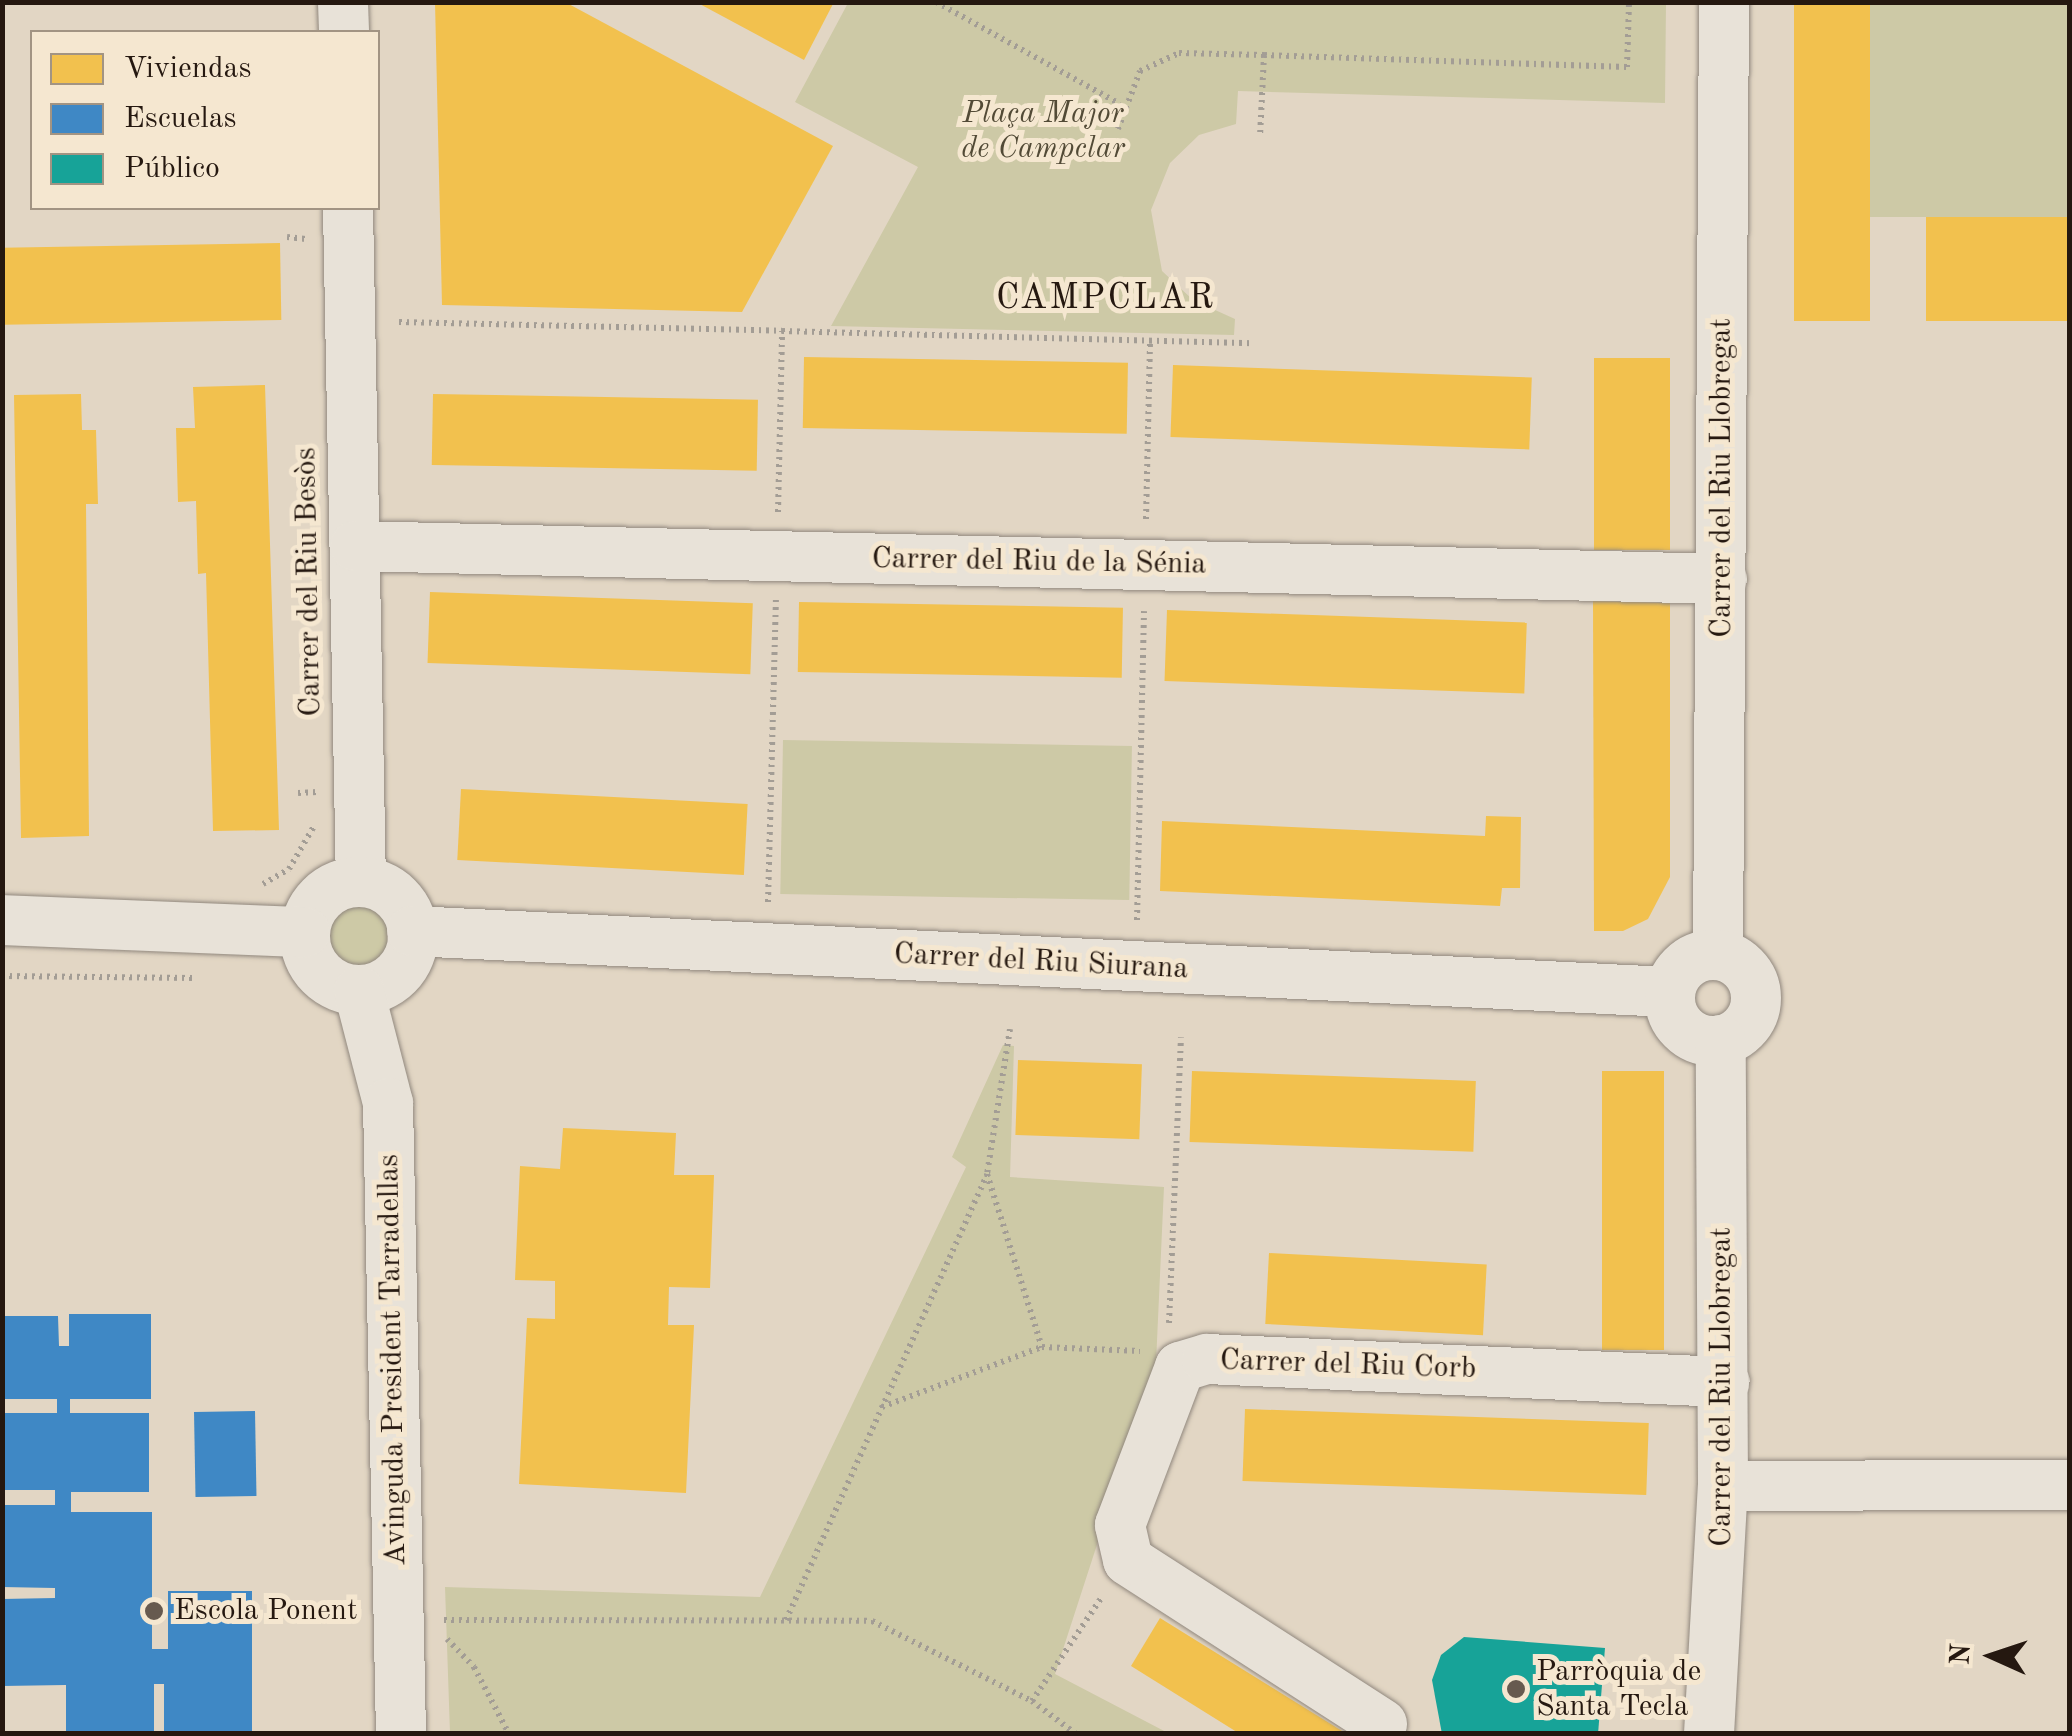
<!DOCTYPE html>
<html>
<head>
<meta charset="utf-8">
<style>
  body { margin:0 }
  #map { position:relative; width:2072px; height:1736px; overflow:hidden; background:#e2d6c4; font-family:"Old Standard TT",serif }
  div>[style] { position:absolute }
  .green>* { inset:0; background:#cdc9a6; transform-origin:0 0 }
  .round { border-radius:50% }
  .homes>* { inset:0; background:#f2c14e; transform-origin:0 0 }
  .schools>* { inset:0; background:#3f88c5; transform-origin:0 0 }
  .public>* { inset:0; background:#17a398 }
  .path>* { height:6px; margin-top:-3px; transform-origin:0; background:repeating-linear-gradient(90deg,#a39d95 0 2.5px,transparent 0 7.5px) }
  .roads { filter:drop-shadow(0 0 2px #91887e) drop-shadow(0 0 2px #91887e) }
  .minor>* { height:50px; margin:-25px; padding:0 25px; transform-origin:25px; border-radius:25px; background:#e8e2d8 }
  .minor>.ring { margin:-25px; padding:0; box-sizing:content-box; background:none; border:50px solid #e8e2d8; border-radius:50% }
  .dots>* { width:28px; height:28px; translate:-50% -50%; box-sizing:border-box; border:5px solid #f5e7d0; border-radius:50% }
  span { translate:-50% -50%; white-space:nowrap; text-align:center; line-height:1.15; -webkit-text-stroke:10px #f5e7d0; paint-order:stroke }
  .park-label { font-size:30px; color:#524a36; font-style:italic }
  .street-label { font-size:30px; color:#251810 }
  .poi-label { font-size:30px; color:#251810 }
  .left { translate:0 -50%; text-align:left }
  .quarter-label { font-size:35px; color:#251810; letter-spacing:2.5px }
  .frame { position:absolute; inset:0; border:5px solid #251810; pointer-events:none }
  .legend { position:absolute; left:30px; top:30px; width:350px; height:180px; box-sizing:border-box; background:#f5e7d0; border:2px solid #a29483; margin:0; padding:12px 18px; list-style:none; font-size:30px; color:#251810 }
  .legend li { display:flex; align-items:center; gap:20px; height:50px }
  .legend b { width:50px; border:2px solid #a29483 }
  .north { position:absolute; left:1942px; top:1606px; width:100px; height:100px; -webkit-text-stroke:8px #f5e7d0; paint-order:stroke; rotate:273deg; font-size:28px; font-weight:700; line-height:40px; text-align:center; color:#251810 }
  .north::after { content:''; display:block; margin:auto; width:35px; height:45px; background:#251810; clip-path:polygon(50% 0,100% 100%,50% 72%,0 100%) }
</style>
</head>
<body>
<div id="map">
  <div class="green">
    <div style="clip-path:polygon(848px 3px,1666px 3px,1665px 103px,1238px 91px,1236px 124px,1199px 135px,1170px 163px,1151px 210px,1162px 271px,1193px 300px,1235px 319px,1234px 335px,831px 326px,918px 167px,795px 102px)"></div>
    <div style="left:1870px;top:3px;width:199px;height:214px"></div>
    <div style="left:783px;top:740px;width:349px;height:154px;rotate:1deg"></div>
    <div class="round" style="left:329px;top:906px;width:62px;height:62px"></div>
    <div style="clip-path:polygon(1003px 1045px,1014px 1046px,1010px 1177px,1164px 1187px,1156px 1363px,1055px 1674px,1168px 1733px,450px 1733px,445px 1587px,760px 1597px,966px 1167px,952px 1157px)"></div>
  </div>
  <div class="homes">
    <div style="clip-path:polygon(435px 2px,565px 2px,833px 146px,742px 312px,442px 305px)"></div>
    <div style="clip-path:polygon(696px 2px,834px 2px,804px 60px)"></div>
    <div style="left:1794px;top:2px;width:76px;height:319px"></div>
    <div style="left:1926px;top:217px;width:144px;height:104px"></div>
    <div style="left:280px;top:243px;width:77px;height:278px;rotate:89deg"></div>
    <div style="left:804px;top:357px;width:324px;height:71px;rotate:1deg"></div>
    <div style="left:1594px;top:358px;width:76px;height:192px"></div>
    <div style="left:1173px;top:365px;width:359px;height:72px;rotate:2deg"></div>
    <div style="clip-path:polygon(265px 385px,279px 830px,213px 831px,206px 573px,198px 574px,196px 501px,178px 502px,176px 428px,195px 428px,193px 387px)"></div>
    <div style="clip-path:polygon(81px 394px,82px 430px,96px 430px,98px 504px,86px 504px,89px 836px,21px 838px,14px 395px)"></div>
    <div style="left:433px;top:394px;width:325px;height:71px;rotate:1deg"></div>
    <div style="left:430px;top:592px;width:323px;height:71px;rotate:2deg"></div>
    <div style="clip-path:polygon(1593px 601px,1670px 603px,1670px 877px,1648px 919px,1623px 931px,1594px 931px)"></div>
    <div style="left:799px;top:602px;width:324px;height:70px;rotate:1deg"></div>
    <div style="left:1167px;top:610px;width:360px;height:71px;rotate:2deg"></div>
    <div style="left:461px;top:789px;width:287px;height:71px;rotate:3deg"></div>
    <div style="clip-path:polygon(1486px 816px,1521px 817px,1520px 888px,1502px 888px,1500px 906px,1160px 891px,1162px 821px,1485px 836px)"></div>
    <div style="left:1018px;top:1060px;width:124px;height:75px;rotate:2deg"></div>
    <div style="left:1192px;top:1071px;width:284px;height:71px;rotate:2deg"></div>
    <div style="left:1602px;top:1071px;width:62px;height:279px"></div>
    <div style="clip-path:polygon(563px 1128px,676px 1133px,674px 1175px,714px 1175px,710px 1288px,669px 1287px,668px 1325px,694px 1325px,686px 1493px,519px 1484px,527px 1318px,555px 1319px,555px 1281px,515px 1280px,520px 1166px,560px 1169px)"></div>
    <div style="left:1269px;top:1253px;width:218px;height:71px;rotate:3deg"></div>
    <div style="left:1245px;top:1409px;width:404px;height:72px;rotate:2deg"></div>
    <div style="clip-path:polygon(1160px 1618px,1347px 1734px,1240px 1734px,1131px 1666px)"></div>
  </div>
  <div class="schools">
    <div style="clip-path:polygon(69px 1314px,151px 1314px,151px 1399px,70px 1399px,70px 1413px,149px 1413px,149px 1492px,71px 1492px,71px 1512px,152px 1512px,152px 1649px,168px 1649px,168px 1591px,252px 1591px,252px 1734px,164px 1734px,164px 1684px,154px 1684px,154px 1734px,66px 1734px,66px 1685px,2px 1686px,2px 1599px,55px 1598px,55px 1588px,2px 1587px,2px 1505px,55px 1505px,55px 1490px,2px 1490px,2px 1413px,57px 1413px,57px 1399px,2px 1399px,2px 1316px,58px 1316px,59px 1346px,69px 1346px)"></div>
    <div style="left:255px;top:1411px;width:85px;height:61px;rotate:89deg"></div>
  </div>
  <div class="public">
    <div style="clip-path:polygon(1464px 1637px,1605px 1648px,1598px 1734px,1442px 1734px,1432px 1680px,1441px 1655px)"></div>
  </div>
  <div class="path">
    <div style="left:936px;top:2px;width:210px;rotate:29deg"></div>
    <div style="left:1264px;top:55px;width:363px;rotate:1.9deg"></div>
    <div style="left:1627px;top:67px;width:65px;rotate:-88.2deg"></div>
    <div style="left:1118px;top:129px;width:62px;rotate:-69.2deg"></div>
    <div style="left:1140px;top:71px;width:43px;rotate:-24.8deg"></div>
    <div style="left:1179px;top:53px;width:85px;rotate:1.3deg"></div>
    <div style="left:1264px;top:55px;width:81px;rotate:92.8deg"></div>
    <div style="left:287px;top:237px;width:19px;rotate:6deg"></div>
    <div style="left:399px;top:322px;width:383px;rotate:1.3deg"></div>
    <div style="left:778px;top:512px;width:181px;rotate:-88.7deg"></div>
    <div style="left:782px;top:331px;width:471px;rotate:1.5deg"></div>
    <div style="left:1146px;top:519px;width:178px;rotate:-88.7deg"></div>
    <div style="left:298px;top:793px;width:19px;rotate:-3deg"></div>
    <div style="left:263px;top:884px;width:30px;rotate:-30deg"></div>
    <div style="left:289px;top:869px;width:48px;rotate:-59.7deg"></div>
    <div style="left:768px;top:902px;width:303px;rotate:-88.5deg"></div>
    <div style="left:1137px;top:920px;width:309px;rotate:-88.7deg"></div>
    <div style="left:2px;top:976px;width:192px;rotate:0.6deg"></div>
    <div style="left:1010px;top:1029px;width:147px;rotate:99deg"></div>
    <div style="left:987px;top:1174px;width:182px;rotate:72.4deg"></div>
    <div style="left:1169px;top:1323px;width:286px;rotate:-87.6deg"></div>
    <div style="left:882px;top:1407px;width:171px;rotate:-20.6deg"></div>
    <div style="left:1042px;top:1347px;width:98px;rotate:2.3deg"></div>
    <div style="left:444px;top:1620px;width:428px;rotate:0.1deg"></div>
    <div style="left:872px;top:1621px;width:179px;rotate:26.6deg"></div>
    <div style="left:1032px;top:1701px;width:125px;rotate:-56.1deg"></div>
    <div style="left:786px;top:1620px;width:489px;rotate:-65.7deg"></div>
    <div style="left:447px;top:1639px;width:39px;rotate:46deg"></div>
    <div style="left:474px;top:1667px;width:76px;rotate:62.4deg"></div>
    <div style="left:1032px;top:1701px;width:55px;rotate:36.9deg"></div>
  </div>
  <div class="roads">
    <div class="minor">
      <div style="left:343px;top:2px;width:30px;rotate:88deg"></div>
      <div style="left:348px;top:208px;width:674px;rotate:88.9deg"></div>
      <div style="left:355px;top:546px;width:1367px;rotate:1.38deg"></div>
      <div class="ring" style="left:305px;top:882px;width:58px;height:58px"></div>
      <div style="left:2px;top:920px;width:303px;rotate:2.3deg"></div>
      <div style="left:412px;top:931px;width:1258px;rotate:2.78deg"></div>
      <div style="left:1718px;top:954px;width:952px;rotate:-89.64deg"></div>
      <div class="ring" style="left:1670px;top:955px;width:36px;height:36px"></div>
      <div style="left:359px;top:991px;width:116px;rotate:75.5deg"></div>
      <div style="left:388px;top:1103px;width:631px;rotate:88.82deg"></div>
      <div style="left:1723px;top:1486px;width:347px;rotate:-0.2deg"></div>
      <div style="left:1382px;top:1724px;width:302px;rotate:-147.2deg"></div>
      <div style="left:1128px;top:1560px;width:36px;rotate:-103deg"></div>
      <div style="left:1120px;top:1525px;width:169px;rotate:-69.2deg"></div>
      <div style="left:1180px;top:1367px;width:28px;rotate:-17deg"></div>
      <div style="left:1207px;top:1359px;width:518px;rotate:2.55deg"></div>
      <div style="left:1709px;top:1734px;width:248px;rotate:-86.8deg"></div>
      <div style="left:1723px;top:1486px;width:446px;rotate:-90.3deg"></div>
    </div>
  </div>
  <div class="dots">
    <div style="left:154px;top:1611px;background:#675a4f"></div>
    <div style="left:1516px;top:1689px;background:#675a4f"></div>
  </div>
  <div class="park-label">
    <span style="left:1043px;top:131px">Plaça Major<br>de Campclar</span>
  </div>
  <div class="street-label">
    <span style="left:1722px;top:478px;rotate:-90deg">Carrer del Riu Llobregat</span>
    <span style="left:1039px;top:562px;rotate:1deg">Carrer del Riu de la Sénia</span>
    <span style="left:309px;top:582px;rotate:-91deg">Carrer del Riu Besòs</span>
    <span style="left:1041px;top:962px;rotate:3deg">Carrer del Riu Siurana</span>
    <span style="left:393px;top:1360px;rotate:-91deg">Avinguda President Tarradellas</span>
    <span style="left:1348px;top:1365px;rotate:2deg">Carrer del Riu Corb</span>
    <span style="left:1722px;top:1387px;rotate:-90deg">Carrer del Riu Llobregat</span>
  </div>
  <div class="poi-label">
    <span class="left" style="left:174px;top:1611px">Escola Ponent</span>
    <span class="left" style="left:1536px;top:1689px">Parròquia de<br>Santa Tecla</span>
  </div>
  <div class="quarter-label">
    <span style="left:1106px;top:299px">CAMPCLAR</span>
  </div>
  <div class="frame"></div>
  <ul class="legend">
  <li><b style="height:28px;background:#f2c14e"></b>Viviendas</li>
  <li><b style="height:28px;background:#3f88c5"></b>Escuelas</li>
  <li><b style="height:28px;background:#17a398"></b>Público</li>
  </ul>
  <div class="north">N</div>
</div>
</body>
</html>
